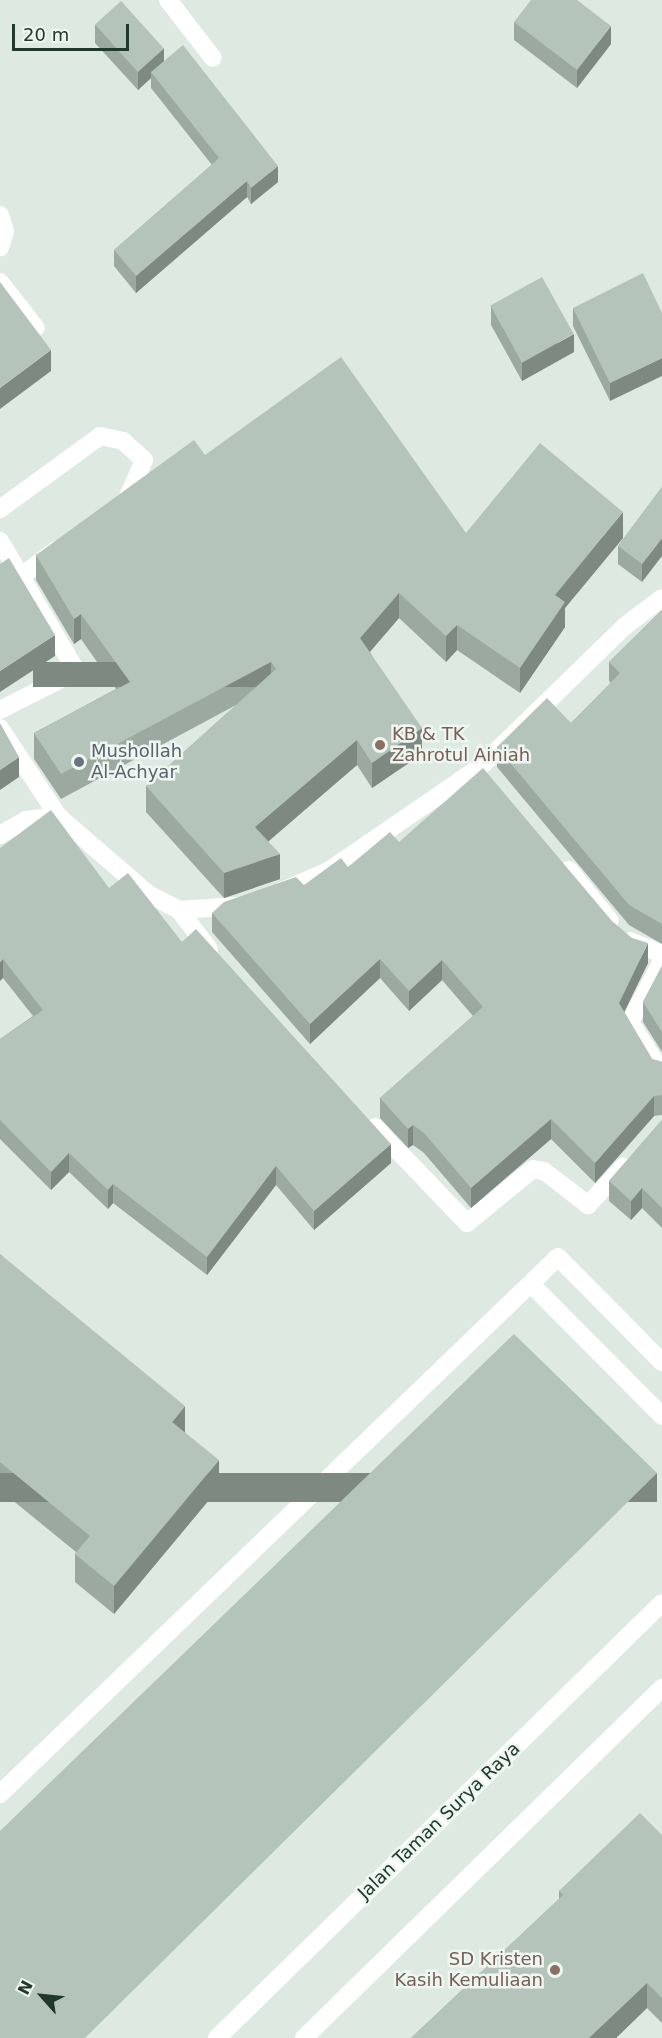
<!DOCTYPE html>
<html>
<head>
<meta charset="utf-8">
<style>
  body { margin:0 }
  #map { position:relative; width:662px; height:2038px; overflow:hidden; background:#dee9e2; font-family:"DejaVu Sans",sans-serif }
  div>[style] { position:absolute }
  .minor>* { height:18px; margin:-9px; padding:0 9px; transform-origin:9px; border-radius:9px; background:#fff }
  .wall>* { inset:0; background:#9ba9a0 }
  .shaded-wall>* { inset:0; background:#7e8982; transform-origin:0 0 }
  .building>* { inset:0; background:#b4c4ba; transform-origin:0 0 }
  .dots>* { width:16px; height:16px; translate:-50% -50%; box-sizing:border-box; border:3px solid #eef6f1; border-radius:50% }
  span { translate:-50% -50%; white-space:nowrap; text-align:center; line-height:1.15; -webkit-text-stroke:5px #eef6f1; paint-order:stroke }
  .education-label { font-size:18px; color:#785e54 }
  .left { translate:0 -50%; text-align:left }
  .right { translate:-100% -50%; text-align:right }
  .worship-label { font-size:18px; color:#5b616d }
  .street-label { font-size:18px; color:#20382d }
  .north { position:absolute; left:12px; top:1966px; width:60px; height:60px; -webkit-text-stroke:4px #eef6f1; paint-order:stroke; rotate:297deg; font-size:16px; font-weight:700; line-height:24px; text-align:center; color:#20382d }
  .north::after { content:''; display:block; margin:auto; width:21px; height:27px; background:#20382d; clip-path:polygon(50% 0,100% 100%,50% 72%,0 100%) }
  .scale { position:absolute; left:12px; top:24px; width:117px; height:27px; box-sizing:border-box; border:3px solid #20382d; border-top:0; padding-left:8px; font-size:18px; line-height:21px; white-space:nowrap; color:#20382d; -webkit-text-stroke:4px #eef6f1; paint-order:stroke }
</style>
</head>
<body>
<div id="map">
  <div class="minor">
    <div style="left:168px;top:0;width:73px;rotate:52.2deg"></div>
    <div style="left:0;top:215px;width:17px;rotate:73deg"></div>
    <div style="left:5px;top:231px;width:17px;rotate:107deg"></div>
    <div style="left:0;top:282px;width:58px;rotate:52deg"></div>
    <div style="left:0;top:509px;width:124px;rotate:-36.1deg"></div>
    <div style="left:100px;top:436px;width:24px;rotate:12deg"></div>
    <div style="left:123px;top:441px;width:28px;rotate:42deg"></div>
    <div style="left:144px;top:460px;width:43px;rotate:113.6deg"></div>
    <div style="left:0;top:541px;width:146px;rotate:59.6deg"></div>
    <div style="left:74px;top:667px;width:9px;rotate:122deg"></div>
    <div style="left:69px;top:675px;width:77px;rotate:153.1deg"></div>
    <div style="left:23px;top:575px;width:41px;rotate:-37.1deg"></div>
    <div style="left:0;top:728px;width:105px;rotate:56.6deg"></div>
    <div style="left:0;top:835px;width:30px;rotate:-30deg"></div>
    <div style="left:26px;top:820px;width:32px;rotate:-7deg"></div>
    <div style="left:58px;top:816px;width:119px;rotate:40.9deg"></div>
    <div style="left:148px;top:894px;width:35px;rotate:27deg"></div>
    <div style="left:179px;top:910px;width:58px;rotate:-3.9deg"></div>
    <div style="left:569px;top:870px;width:65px;rotate:51.2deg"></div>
    <div style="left:280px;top:892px;width:55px;rotate:-23.7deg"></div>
    <div style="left:330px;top:870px;width:182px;rotate:-34.5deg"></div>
    <div style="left:480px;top:767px;width:202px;rotate:-44.2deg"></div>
    <div style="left:625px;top:626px;width:46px;rotate:-37.1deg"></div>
    <div style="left:179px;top:910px;width:49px;rotate:52.4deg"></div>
    <div style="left:630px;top:941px;width:35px;rotate:22deg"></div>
    <div style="left:662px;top:961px;width:69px;rotate:117.7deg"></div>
    <div style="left:630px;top:1022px;width:60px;rotate:57.9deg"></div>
    <div style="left:375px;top:1127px;width:133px;rotate:46.2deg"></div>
    <div style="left:467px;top:1223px;width:85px;rotate:-39.3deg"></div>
    <div style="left:533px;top:1169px;width:11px;rotate:10deg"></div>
    <div style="left:544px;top:1171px;width:56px;rotate:37.7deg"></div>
    <div style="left:588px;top:1205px;width:52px;rotate:-47.4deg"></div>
    <div style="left:531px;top:1284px;width:186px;rotate:45.2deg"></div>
    <div style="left:0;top:1794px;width:774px;rotate:-43.9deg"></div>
    <div style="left:558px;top:1257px;width:148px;rotate:45.3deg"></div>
    <div style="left:217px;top:2038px;width:622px;rotate:-44.35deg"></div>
    <div style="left:304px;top:2038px;width:501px;rotate:-44.35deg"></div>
  </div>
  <div class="wall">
    <div style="clip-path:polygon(514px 22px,611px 44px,577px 88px,514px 40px)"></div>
    <div style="clip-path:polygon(95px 25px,164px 61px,278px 182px,251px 204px,247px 197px,136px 293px,114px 266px,114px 250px,212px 165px,151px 88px,151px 78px,138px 90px,95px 43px)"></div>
    <div style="clip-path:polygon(491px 306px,574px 352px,522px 381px,491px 325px)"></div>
    <div style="clip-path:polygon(573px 308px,662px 313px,610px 401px,573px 326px)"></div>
    <div style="clip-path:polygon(205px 455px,466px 533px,623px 538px,565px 608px,565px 627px,520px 693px,457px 650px,446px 662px,399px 618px,370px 652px,422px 754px,372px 788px,357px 765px,268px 841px,280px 879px,224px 898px,146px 812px,146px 786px,236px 705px,61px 799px,34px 759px,34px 733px,116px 689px,81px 639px,74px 644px,36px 580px,36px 555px)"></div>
    <div style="clip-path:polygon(662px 487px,642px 582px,618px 564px,618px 546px)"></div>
    <div style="clip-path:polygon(662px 610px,662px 944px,629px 925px,497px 767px,497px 747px,571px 723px,611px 683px,609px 681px,609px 662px)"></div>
    <div style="clip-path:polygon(399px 842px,648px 963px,624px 1012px,652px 1059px,662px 1062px,662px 1115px,654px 1116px,595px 1183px,551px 1139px,471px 1208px,424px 1153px,413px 1145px,408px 1148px,380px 1118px,380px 1098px,473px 1016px,442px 980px,409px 1011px,380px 978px,310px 1044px,212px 932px,212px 913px,304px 885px,348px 867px)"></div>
    <div style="clip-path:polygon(0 848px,109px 888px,182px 942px,391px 1163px,314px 1230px,276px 1185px,207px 1275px,113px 1203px,108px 1209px,69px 1172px,51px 1190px,0 1139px,0 1039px,33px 1016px,3px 978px)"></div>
    <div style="clip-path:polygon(662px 966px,662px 1052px,643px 1022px,643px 1002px)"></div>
    <div style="clip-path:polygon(662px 1120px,662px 1228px,642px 1208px,631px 1220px,609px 1201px,609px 1181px)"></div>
    <div style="clip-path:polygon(0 1254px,185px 1432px,219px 1488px,114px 1614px,75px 1582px,75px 1554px,76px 1552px,0 1490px)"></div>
    <div style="clip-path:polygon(662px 1835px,662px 2023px,647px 2008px,616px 2038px,411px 2038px,559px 1899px,559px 1891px)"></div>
  </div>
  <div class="shaded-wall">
    <div style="clip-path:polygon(611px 26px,611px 44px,577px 88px,577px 70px)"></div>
    <div style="clip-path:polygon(164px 48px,164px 66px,151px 72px,151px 78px,138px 90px,138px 72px)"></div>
    <div style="clip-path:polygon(278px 166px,278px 182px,251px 204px,251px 188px)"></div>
    <div style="clip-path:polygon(247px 181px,247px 197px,136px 293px,136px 276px)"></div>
    <div style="clip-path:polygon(574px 334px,574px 352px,522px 381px,522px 363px)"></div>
    <div style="clip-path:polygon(51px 350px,51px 371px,0 409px,0 388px)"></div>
    <div style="clip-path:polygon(662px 358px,662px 376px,610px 401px,610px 383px)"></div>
    <div style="clip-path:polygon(623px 512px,623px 538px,565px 608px,565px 627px,520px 693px,520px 668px,555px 595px)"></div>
    <div style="clip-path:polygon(662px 538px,662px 556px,642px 582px,642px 564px)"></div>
    <div style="clip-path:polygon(399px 593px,399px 618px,360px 663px,360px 638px)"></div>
    <div style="clip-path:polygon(81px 614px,81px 639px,74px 644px,74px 619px)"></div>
    <div style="clip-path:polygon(457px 625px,457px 650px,446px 662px,446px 636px)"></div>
    <div style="clip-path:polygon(55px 635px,55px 656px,0 692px,0 671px)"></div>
    <div style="left:271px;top:662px;width:25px;height:238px;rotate:90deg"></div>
    <div style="clip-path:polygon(422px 728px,422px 754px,372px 788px,372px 763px)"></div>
    <div style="clip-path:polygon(357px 740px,357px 765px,255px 853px,255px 827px)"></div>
    <div style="clip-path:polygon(19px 757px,19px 777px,0 790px,0 770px)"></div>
    <div style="clip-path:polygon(280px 854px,280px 879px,224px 898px,224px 873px)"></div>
    <div style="clip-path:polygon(648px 943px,648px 963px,619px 1023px,619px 1003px)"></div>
    <div style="clip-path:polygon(3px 959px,3px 978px,0 981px,0 962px)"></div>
    <div style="clip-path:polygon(380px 959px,380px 978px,310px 1044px,310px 1024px)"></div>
    <div style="clip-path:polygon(442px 960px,442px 980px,409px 1011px,409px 991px)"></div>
    <div style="clip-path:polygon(654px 1096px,654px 1116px,595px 1183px,595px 1163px)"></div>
    <div style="clip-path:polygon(551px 1119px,551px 1139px,471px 1208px,471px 1188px)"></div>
    <div style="clip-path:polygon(413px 1125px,413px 1145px,408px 1148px,408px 1129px)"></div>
    <div style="clip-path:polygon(391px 1144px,391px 1163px,314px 1230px,314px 1211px)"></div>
    <div style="clip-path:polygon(69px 1153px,69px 1172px,51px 1190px,51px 1172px)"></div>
    <div style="clip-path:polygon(276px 1166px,276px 1185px,207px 1275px,207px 1257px)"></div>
    <div style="clip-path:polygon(113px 1184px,113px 1203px,108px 1209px,108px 1190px)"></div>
    <div style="clip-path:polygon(642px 1188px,642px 1208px,631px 1220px,631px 1201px)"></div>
    <div style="clip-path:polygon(185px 1406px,185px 1434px,172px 1422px)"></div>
    <div style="clip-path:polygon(219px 1460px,219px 1488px,114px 1614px,114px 1586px)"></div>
    <div style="left:657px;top:1473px;width:29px;height:804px;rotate:90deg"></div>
    <div style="clip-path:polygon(647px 1983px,647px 2008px,616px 2038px,589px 2038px)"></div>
  </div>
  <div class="building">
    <div style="clip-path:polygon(531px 0,577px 0,611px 26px,577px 70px,514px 22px)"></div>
    <div style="left:121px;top:1px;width:64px;height:35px;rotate:48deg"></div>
    <div style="clip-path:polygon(183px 45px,278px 166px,251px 188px,247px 181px,136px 276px,114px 250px,219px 158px,151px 72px)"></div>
    <div style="clip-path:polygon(643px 273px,662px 313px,662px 358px,610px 383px,573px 308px)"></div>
    <div style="left:542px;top:277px;width:65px;height:59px;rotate:61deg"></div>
    <div style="clip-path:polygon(0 282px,51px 350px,0 388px)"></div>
    <div style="clip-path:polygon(341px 357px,466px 533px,540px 443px,623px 512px,555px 595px,565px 602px,520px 668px,457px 625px,446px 636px,399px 593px,360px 638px,422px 728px,372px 763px,357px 740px,255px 827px,280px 854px,224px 873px,146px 786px,276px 669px,271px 662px,61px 774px,34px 733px,130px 682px,81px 614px,74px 619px,36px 555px,194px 440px,205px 455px)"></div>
    <div style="clip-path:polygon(662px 487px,662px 538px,642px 564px,618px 546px)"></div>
    <div style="clip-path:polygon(9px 558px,55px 635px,0 671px,0 564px)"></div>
    <div style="clip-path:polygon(662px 610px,662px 924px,629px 905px,497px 747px,547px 698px,571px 723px,620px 673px,609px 662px)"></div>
    <div style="clip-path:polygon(0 723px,19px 757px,0 770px)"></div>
    <div style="clip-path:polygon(483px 768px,612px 921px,632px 938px,648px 943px,619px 1003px,652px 1059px,662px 1062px,662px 1095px,654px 1096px,595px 1163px,551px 1119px,471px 1188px,424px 1133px,413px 1125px,408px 1129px,380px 1098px,483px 1007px,442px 960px,409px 991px,380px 959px,310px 1024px,212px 913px,224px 902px,296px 877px,304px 885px,341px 858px,348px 867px,390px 832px,399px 842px)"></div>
    <div style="clip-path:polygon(51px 810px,109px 888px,128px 873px,182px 942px,196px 929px,391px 1144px,314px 1211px,276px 1166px,207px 1257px,113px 1184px,108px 1190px,69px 1153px,51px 1172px,0 1120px,0 1039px,43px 1010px,3px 959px,0 962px,0 848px)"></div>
    <div style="clip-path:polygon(662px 966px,662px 1032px,643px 1002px)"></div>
    <div style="clip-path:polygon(662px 1120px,662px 1208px,642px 1188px,631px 1201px,609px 1181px)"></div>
    <div style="clip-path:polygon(0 1254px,185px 1406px,172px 1422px,219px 1460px,114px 1586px,75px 1554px,90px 1536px,0 1462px)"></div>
    <div style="clip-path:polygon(514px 1334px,657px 1473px,85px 2038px,0 2038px,0 1831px)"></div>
    <div style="clip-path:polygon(640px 1813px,662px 1835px,662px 1998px,647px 1983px,589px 2038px,411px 2038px,563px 1895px,559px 1891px)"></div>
  </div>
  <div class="dots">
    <div style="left:380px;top:745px;background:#8d6e63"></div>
    <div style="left:79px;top:762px;background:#6b7280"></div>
    <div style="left:555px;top:1970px;background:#8d6e63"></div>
  </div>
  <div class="education-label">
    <span class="left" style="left:392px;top:745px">KB &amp; TK<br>Zahrotul Ainiah</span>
    <span class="right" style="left:543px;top:1970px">SD Kristen<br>Kasih Kemuliaan</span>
  </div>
  <div class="worship-label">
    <span class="left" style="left:91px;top:762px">Mushollah<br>Al-Achyar</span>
  </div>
  <div class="street-label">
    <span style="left:439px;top:1821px;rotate:-44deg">Jalan Taman Surya Raya</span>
  </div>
  <div class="north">N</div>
  <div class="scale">20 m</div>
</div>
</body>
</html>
